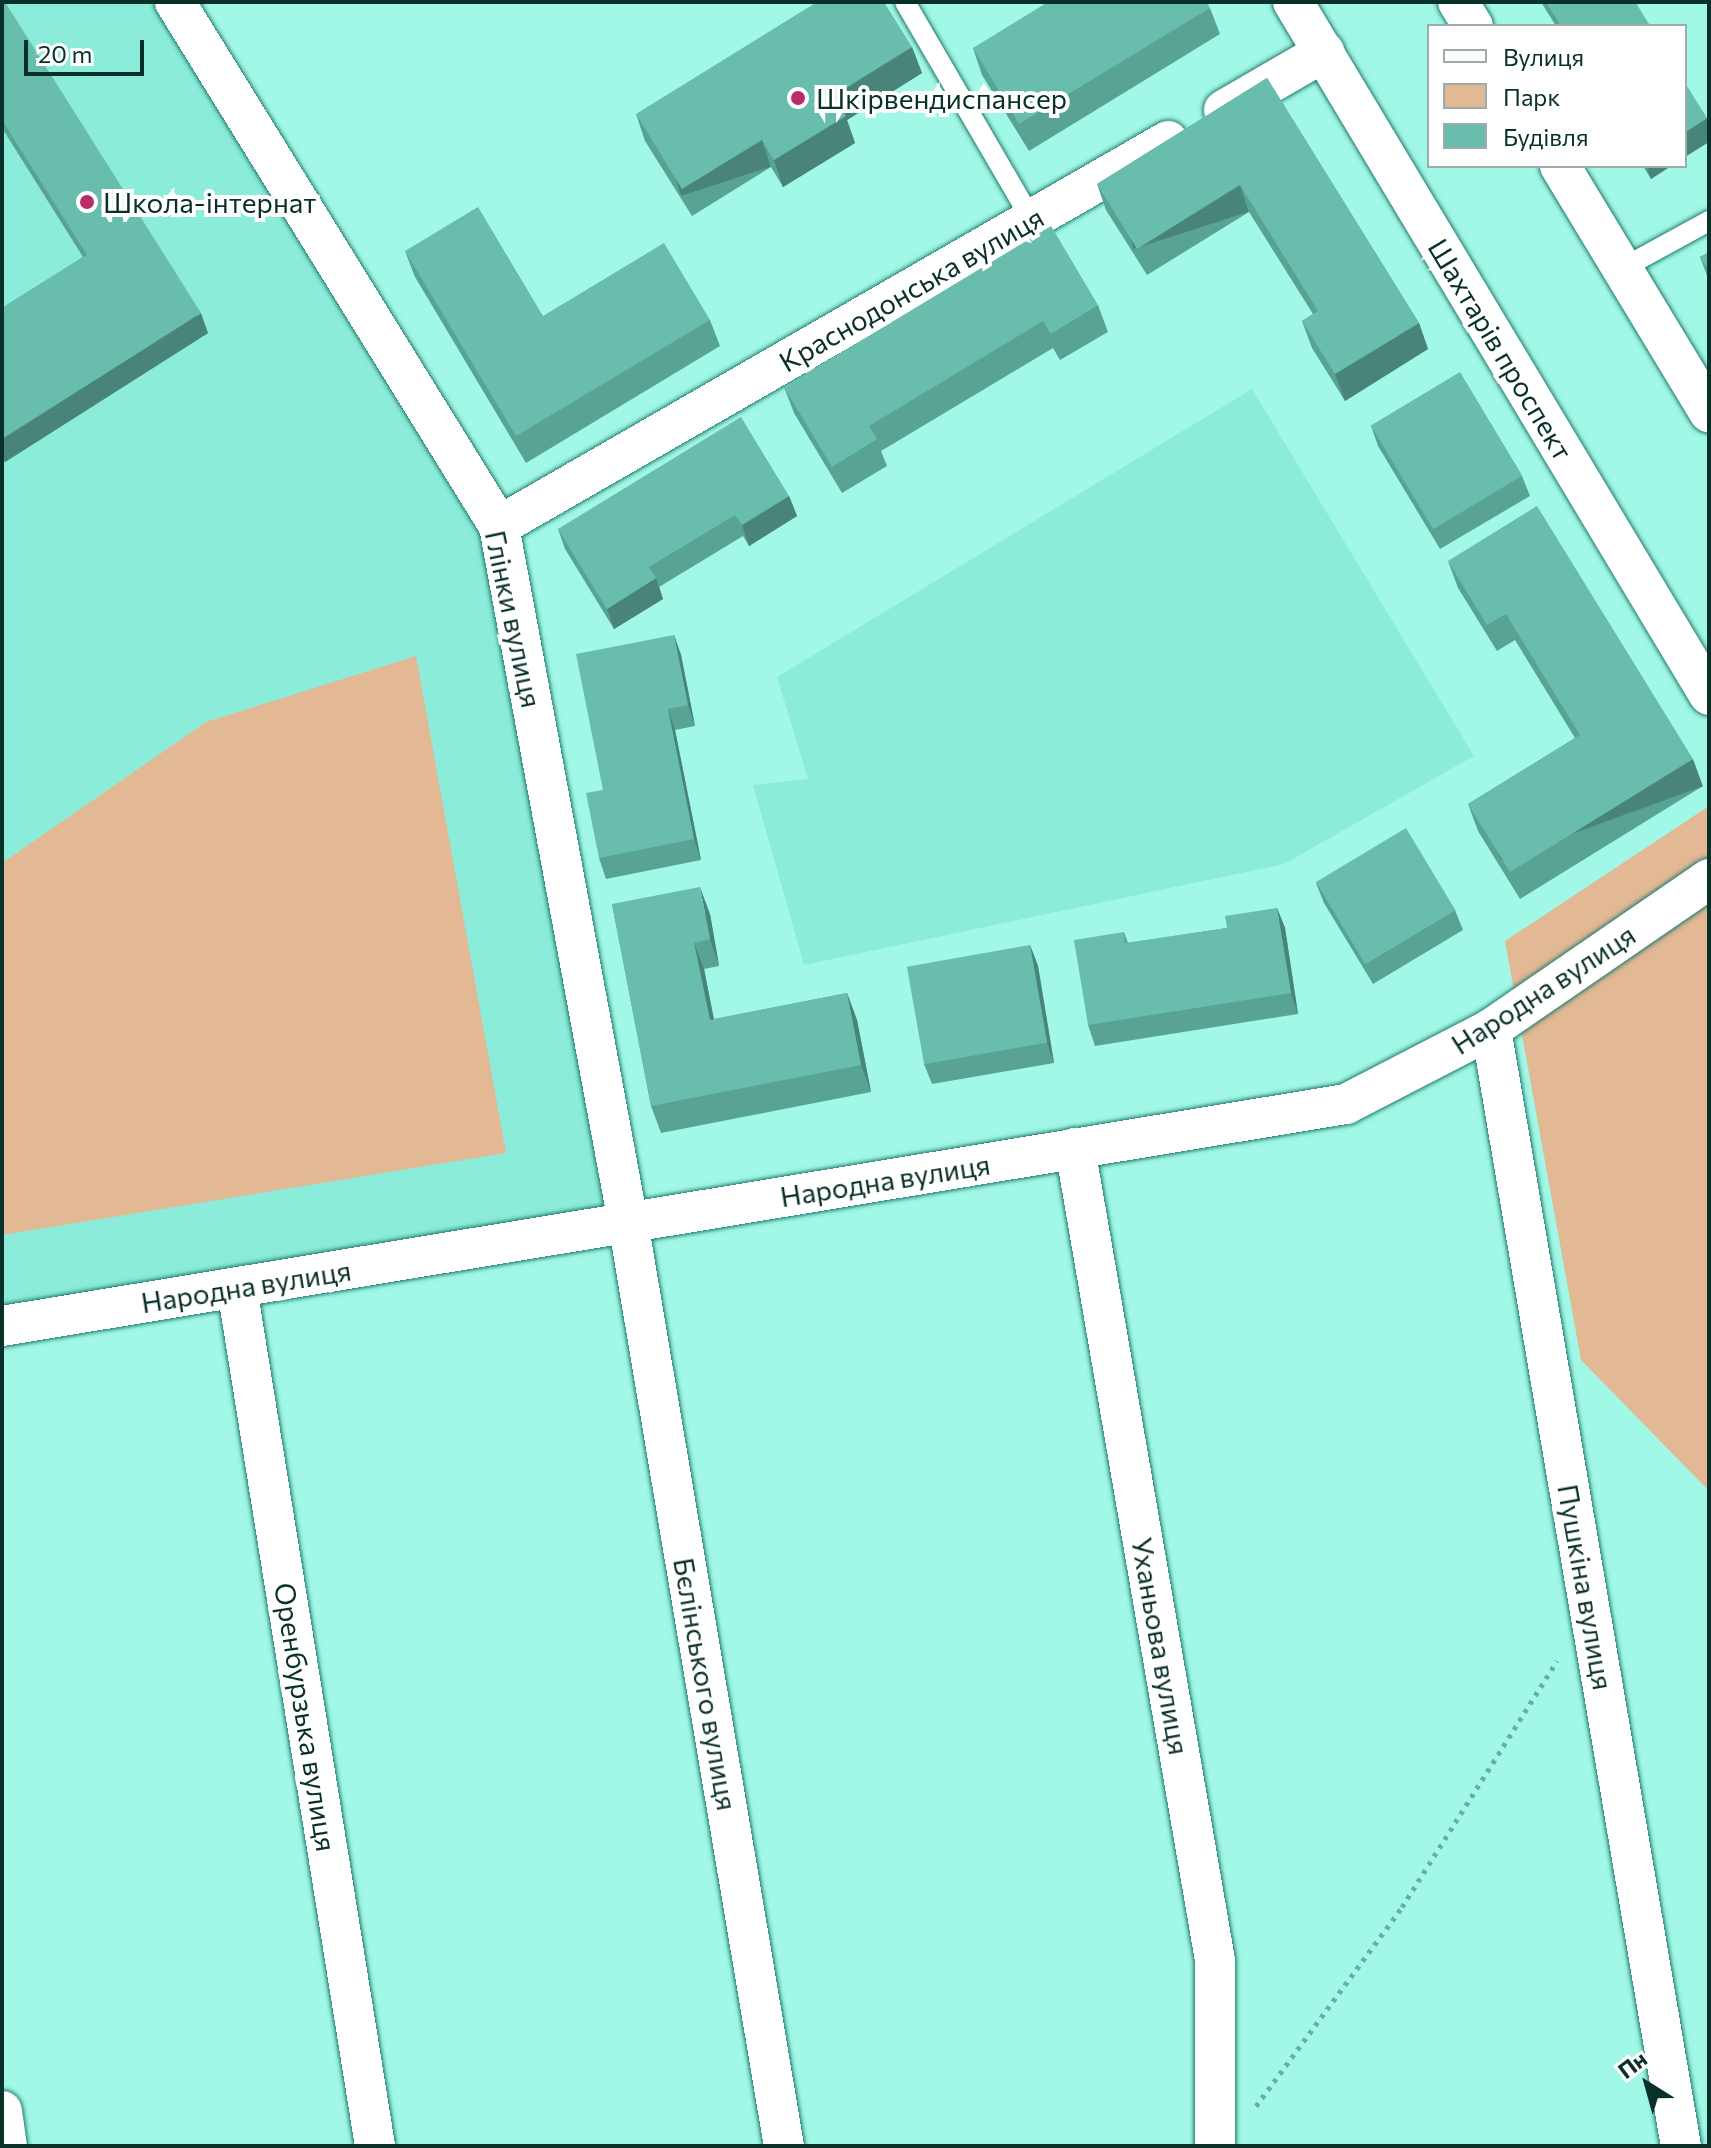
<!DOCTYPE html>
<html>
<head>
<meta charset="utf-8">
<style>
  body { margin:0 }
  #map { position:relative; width:1711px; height:2148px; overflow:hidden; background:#a2f8e7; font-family:Commissioner,sans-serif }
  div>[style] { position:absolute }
  .built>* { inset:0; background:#8becd9 }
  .green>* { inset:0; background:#e2b895 }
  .path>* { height:5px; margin-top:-2.5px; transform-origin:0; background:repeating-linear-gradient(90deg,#6aaea1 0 4px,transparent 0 10px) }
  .roads { filter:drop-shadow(0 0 2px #1d7a6c) drop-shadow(0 0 2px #1d7a6c) }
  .service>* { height:20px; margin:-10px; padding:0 10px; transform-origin:10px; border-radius:10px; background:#fff }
  .minor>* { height:40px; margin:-20px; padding:0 20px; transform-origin:20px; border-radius:20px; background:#fff }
  .wall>* { inset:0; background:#59a395 }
  .shaded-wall>* { inset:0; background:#498479; transform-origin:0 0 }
  .building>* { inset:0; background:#68bdad; transform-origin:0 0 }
  .dots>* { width:22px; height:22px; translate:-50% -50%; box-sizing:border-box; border:4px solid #fff; border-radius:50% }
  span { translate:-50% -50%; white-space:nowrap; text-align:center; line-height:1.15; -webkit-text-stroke:8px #fff; paint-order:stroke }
  .poi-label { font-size:28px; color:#0a302a }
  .left { translate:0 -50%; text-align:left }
  .street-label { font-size:28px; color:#0a302a }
  .frame { position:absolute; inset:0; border:4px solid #0a302a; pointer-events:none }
  .legend { position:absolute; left:1427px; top:24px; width:260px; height:144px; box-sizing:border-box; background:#fff; border:2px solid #9dacaa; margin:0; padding:10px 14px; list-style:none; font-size:24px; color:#0a302a }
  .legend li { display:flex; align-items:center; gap:16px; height:40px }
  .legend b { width:40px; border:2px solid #9dacaa }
  .north { position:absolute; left:1607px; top:2044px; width:80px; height:80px; -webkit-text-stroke:6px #fff; paint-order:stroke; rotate:323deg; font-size:22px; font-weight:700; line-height:32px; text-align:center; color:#0a302a }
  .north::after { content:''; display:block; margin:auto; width:28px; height:36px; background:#0a302a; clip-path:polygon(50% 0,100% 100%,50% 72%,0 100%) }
  .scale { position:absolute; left:24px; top:40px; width:120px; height:36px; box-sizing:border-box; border:4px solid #0a302a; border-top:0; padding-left:10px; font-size:24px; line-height:28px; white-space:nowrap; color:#0a302a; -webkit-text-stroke:6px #fff; paint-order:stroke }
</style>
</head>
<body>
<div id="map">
  <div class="built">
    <div style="clip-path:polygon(2px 2px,175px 2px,499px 526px,628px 1222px,2px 1326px,2px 1235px,505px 1152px,206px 722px,2px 863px)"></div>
    <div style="clip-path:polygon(1252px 389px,1474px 756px,1284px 864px,804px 965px,753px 785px,808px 779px,777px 677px)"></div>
  </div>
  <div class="green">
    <div style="clip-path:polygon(416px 656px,506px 1153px,2px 1235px,2px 863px,206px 722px)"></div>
    <div style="clip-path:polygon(1709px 806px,1709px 1491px,1581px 1360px,1505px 941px)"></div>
  </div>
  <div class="path">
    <div style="left:1256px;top:2106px;width:247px;rotate:-53.7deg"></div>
    <div style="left:1402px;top:1907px;width:291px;rotate:-57.8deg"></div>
  </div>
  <div class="roads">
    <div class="service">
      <div style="left:905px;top:2px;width:252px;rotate:59.8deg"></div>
      <div style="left:1623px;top:268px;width:98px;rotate:-28.7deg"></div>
    </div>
    <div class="minor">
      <div style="left:175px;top:2px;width:616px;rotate:58.27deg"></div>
      <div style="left:499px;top:526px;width:708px;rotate:79.5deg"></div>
      <div style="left:628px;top:1222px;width:937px;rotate:80.42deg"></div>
      <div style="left:1293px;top:2px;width:808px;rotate:59.02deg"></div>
      <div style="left:1458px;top:2px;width:28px;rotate:58deg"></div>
      <div style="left:1224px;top:110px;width:116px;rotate:-30.1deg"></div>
      <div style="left:1560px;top:166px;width:288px;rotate:58.8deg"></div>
      <div style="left:499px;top:526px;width:772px;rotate:-29.92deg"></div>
      <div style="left:1491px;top:1029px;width:1133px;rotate:80.35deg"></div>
      <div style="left:1075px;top:1148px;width:824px;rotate:80.22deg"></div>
      <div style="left:1215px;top:1960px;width:186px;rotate:90deg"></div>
      <div style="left:237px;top:1288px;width:869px;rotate:80.86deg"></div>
      <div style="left:2px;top:1326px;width:1362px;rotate:-9.38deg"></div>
      <div style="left:1346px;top:1104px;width:163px;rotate:-27.3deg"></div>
      <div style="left:1491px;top:1029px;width:265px;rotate:-34.5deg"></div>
      <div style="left:2px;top:2111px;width:35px;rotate:82deg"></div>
    </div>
  </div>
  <div class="wall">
    <div style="clip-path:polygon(2px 2px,208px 333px,5px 462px,2px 456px,2px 308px,83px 257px,2px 128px)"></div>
    <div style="clip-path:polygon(1541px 2px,1635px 2px,1650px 26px,1556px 26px)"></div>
    <div style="clip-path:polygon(1210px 8px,1220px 34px,1029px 151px,982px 75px,973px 48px)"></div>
    <div style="clip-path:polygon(912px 47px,922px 73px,847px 120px,855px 143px,783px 187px,771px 167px,692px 216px,645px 141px,636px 114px)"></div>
    <div style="clip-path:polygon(1267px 78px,1419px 323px,1428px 349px,1345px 401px,1312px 348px,1302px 321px,1313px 314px,1249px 212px,1147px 275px,1106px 210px,1097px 184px)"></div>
    <div style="clip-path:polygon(1643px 166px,1671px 166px,1651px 179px)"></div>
    <div style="clip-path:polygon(405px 251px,543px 316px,710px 320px,720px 346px,526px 463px,415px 277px)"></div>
    <div style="clip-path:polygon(1709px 252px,1709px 281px,1700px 257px)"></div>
    <div style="clip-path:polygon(1098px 305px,1108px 332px,1060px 360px,1053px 348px,881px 451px,887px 466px,842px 493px,794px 413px,784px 387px)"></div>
    <div style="clip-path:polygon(1371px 426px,1522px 476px,1530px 496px,1440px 549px,1378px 446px)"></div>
    <div style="clip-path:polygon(789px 496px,797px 516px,749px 546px,743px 536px,659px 587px,663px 599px,614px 629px,565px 549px,558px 529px)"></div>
    <div style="clip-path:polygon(1448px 561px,1703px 786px,1520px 899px,1478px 831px,1468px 804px,1575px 738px,1515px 640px,1497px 651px,1458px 588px)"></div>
    <div style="clip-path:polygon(674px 635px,681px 655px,695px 726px,675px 730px,701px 860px,606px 879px,599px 858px,603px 790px)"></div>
    <div style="clip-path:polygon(1316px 883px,1455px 910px,1463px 930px,1373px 984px,1324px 903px)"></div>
    <div style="clip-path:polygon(612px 904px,710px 914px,719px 966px,704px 969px,714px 1019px,847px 993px,857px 1020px,871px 1092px,661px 1133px,651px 1106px)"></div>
    <div style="clip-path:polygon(1277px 908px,1285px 928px,1298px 1014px,1095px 1046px,1088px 1025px,1124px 932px,1128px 943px,1227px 928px)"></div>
    <div style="clip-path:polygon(1030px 945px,1038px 966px,1054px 1063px,932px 1084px,924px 1064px)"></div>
  </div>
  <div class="shaded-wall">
    <div style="clip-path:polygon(912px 47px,922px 73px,847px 120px,855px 143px,783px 187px,774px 160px,833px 96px)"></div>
    <div style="clip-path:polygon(1707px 118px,1709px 124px,1709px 142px,1685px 157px,1685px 132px)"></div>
    <div style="left:762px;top:140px;width:28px;height:94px;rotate:72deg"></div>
    <div style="clip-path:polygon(1646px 166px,1671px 166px,1651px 179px)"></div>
    <div style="left:1240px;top:185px;width:28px;height:121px;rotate:72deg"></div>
    <div style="clip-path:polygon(201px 313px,208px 333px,5px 462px,2px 453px,2px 439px)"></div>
    <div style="clip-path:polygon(1419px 323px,1428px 349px,1345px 401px,1335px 374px)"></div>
    <div style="clip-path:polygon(789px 496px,797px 516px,749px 546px,742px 525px)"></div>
    <div style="clip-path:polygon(656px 578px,663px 599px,614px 629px,607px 609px)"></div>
    <div style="clip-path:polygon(674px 635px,681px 655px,695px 726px,688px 705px)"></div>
    <div style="clip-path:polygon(668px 709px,675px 730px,701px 860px,694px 839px)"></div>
    <div style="left:1693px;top:759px;width:29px;height:215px;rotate:70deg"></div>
    <div style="clip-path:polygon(700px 887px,710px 914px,719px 966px,710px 939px)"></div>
    <div style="clip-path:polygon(1277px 908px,1285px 928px,1298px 1014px,1291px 993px)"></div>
    <div style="clip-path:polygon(694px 943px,704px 969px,719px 1046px,710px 1020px)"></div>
    <div style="clip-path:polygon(1030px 945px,1038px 966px,1054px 1063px,1047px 1043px)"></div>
    <div style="clip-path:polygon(847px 993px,857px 1020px,871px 1092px,861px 1065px)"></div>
  </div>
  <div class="building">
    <div style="clip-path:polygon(2px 2px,5px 2px,201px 313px,2px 439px,2px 308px,87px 255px,2px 120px)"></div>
    <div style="clip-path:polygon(817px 2px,884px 2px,912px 47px,833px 96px,846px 116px,774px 160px,762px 140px,682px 189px,636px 114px)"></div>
    <div style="clip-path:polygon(1048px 2px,1207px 2px,1210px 8px,1019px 124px,973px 48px)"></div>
    <div style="clip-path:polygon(1546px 2px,1635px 2px,1650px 26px,1561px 26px)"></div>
    <div style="clip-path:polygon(1267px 78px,1419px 323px,1335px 374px,1302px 321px,1318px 311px,1240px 185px,1137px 249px,1097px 184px)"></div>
    <div style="clip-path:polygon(1685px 83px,1707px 118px,1685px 132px)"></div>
    <div style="clip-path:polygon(478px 207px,543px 316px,664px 243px,710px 320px,516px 436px,405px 251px)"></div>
    <div style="clip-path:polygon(1051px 226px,1098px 305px,1051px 334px,1043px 321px,869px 426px,877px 439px,832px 467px,784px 387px)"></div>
    <div style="clip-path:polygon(1709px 252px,1709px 271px,1700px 257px)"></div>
    <div style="left:1460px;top:372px;width:121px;height:104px;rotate:59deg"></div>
    <div style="clip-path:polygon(741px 417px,789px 496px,742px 525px,735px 515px,649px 567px,656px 578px,607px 609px,558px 529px)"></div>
    <div style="clip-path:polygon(1537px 506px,1693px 759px,1510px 872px,1468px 804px,1580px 735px,1506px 614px,1487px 625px,1448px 561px)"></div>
    <div style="clip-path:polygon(674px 635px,688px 705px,668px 709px,694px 839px,599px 858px,586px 793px,603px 790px,576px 654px)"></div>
    <div style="left:1406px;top:828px;width:96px;height:105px;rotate:59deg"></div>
    <div style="clip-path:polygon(700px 887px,710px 939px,694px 943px,710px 1020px,847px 993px,861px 1065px,651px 1106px,612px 904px)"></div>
    <div style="clip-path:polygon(1277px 908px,1291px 993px,1088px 1025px,1074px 940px,1124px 932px,1125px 943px,1227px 928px,1225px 916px)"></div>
    <div style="left:1030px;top:945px;width:99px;height:125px;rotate:80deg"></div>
  </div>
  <div class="dots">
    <div style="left:798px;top:98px;background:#b82e68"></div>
    <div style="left:87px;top:202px;background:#b82e68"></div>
  </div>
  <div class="poi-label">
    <span class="left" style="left:816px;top:98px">Шкірвендиспансер</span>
    <span class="left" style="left:103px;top:202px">Школа-інтернат</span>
  </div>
  <div class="street-label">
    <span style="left:911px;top:289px;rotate:-30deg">Краснодонська вулиця</span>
    <span style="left:1501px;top:349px;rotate:59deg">Шахтарів проспект</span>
    <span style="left:514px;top:619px;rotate:78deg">Глінки вулиця</span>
    <span style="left:1543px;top:989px;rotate:-33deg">Народна вулиця</span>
    <span style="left:885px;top:1180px;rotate:-9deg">Народна вулиця</span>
    <span style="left:246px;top:1286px;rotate:-9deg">Народна вулиця</span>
    <span style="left:1586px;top:1587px;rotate:80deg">Пушкіна вулиця</span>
    <span style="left:1161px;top:1646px;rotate:80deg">Уханьова вулиця</span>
    <span style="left:706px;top:1684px;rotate:80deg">Бєлінського вулиця</span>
    <span style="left:306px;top:1717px;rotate:81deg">Оренбурзька вулиця</span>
  </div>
  <div class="frame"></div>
  <ul class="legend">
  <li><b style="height:10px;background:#fff"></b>Вулиця</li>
  <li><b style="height:22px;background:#e2b895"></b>Парк</li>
  <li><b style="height:22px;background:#68bdad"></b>Будівля</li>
  </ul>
  <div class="north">Пн</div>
  <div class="scale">20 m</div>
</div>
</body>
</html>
